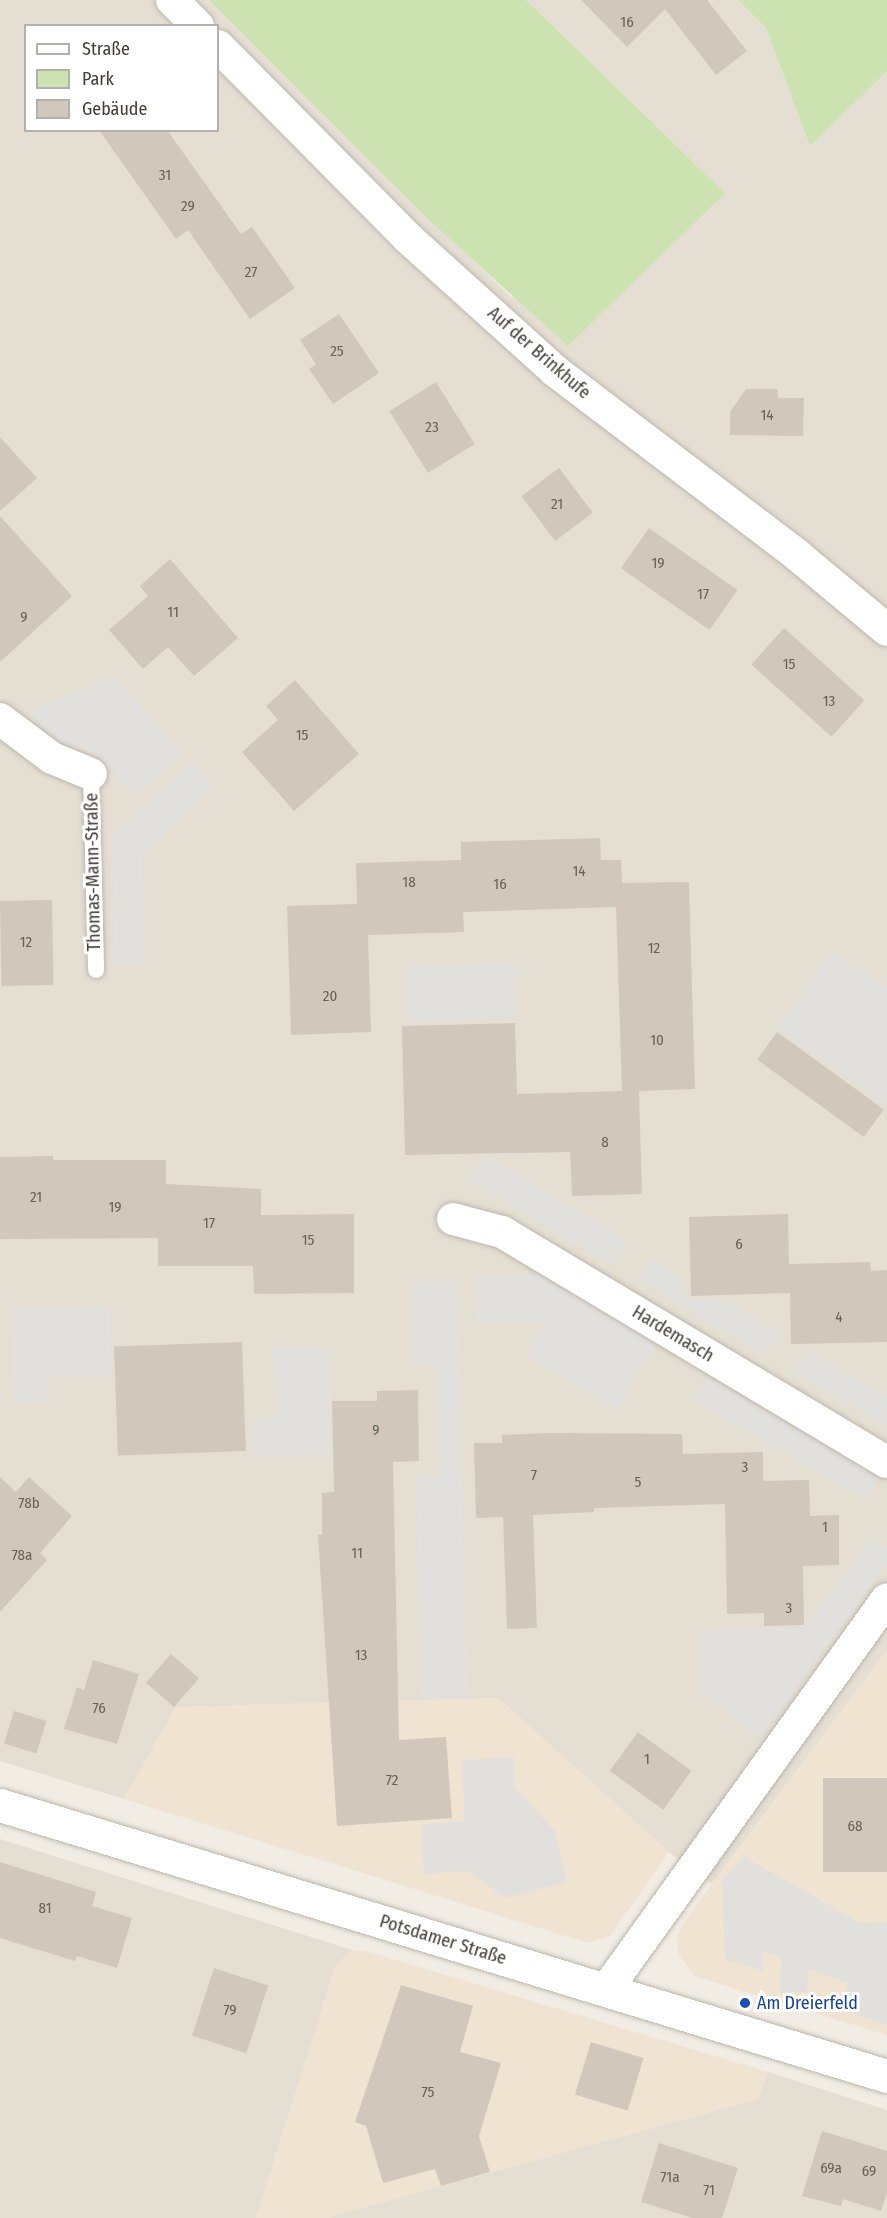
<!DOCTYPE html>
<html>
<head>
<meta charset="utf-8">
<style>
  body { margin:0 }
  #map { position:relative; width:887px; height:2218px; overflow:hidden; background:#f1ede5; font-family:"Fira Sans Condensed",sans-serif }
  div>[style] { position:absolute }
  .residential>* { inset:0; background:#e4ded3 }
  .commercial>* { inset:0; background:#f1e3d1 }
  .green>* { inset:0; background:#cde2b1 }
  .parking>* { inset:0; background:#e2e0dd; transform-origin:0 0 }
  .building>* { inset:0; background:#d1c8bb; transform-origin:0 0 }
  .roads { filter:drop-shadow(0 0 2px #beb7ab) drop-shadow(0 0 2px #beb7ab) }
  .service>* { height:16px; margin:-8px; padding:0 8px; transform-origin:8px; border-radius:8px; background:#fff }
  .minor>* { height:32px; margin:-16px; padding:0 16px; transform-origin:16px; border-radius:16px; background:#fff }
  .tertiary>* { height:33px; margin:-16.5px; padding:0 16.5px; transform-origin:16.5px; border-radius:16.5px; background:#fff }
  .dots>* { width:16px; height:16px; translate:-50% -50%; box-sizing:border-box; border:3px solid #fff; border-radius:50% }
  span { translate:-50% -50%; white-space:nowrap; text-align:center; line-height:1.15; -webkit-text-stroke:6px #fff; paint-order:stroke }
  .number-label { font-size:15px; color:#666056 }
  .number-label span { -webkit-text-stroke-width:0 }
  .street-label { font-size:18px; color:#423d35 }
  .transit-label { font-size:18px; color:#164399 }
  .left { translate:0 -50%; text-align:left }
  .legend { position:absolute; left:24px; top:24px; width:195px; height:108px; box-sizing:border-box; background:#fff; border:2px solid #b3b1ae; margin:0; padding:8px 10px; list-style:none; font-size:18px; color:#423d35 }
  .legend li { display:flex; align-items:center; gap:12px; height:30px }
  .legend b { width:30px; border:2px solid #b3b1ae }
</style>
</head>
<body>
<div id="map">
  <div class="residential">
    <div style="clip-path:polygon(evenodd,0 0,209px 0,511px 297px,725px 193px,526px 0,738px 0,766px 28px,810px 146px,887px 71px,887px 1650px,712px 1884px,669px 1852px,498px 1698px,176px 1707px,124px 1799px,0 1761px,0 0,26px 26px,218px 26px,218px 130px,26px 130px,26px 26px)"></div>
    <div style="clip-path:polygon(0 1839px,352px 1950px,336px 1965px,256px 2218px,0 2218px)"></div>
    <div style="clip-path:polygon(768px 2072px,887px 2110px,887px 2218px,326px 2218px,758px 2099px)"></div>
  </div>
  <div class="commercial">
    <div style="clip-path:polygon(887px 1650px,887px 2035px,694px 1976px,678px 1953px,677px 1937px,684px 1922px)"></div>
    <div style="clip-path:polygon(498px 1698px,669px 1852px,610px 1936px,588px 1943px,124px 1799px,176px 1707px)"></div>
    <div style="clip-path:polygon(352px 1950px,366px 1951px,768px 2072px,758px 2099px,326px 2218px,256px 2218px,336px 1965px)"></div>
  </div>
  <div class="green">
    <div style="clip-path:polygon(209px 0,526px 0,725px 193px,568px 346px,428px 219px)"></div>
    <div style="clip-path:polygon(738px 0,887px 0,887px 71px,810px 146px,766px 28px)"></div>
  </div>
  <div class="parking">
    <div style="clip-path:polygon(116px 676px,183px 756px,136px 796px,100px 756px,52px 738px,28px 711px)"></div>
    <div style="clip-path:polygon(191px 762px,214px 787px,143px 853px,144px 965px,114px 965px,112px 835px)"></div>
    <div style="clip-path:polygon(833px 950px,887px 988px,887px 1106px,778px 1028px)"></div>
    <div style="left:515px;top:963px;width:55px;height:108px;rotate:88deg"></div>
    <div style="left:486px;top:1156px;width:165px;height:29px;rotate:31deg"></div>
    <div style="clip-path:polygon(651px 1259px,683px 1278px,685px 1301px,723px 1299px,779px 1333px,765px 1355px,639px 1280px)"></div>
    <div style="clip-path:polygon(540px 1275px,655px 1344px,617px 1409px,528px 1356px,547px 1322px,477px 1323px,476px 1277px)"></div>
    <div style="clip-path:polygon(457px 1281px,467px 1698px,421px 1699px,416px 1476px,441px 1475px,438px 1364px,412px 1365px,412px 1282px)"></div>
    <div style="clip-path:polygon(110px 1307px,112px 1376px,48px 1377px,48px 1403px,14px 1403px,13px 1308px)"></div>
    <div style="clip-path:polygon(329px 1347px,331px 1455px,253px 1457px,253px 1421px,276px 1419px,274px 1348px)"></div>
    <div style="clip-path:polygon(807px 1350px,887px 1396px,887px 1426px,794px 1372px)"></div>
    <div style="left:707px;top:1378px;width:198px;height:26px;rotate:30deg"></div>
    <div style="clip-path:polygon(872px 1538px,887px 1549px,887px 1563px,760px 1737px,700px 1693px,698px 1631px,807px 1627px)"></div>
    <div style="clip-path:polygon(514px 1757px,515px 1788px,555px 1831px,567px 1882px,505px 1898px,468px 1871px,424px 1874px,421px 1824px,465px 1821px,461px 1760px)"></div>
    <div style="clip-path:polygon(744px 1857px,861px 1923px,887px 1922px,887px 2025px,840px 2009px,848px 1983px,808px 1969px,807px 1992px,780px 1992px,781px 1958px,762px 1951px,763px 1971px,725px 1959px,722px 1880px)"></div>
  </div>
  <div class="building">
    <div style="clip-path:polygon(581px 0,707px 0,747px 51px,716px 75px,665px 9px,627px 47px)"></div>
    <div style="clip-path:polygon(99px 130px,167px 130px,241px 234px,252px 227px,295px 288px,250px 319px,188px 230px,176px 239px)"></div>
    <div style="clip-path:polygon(339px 314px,379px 373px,333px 404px,309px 369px,316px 364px,300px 340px)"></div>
    <div style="left:436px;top:382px;width:73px;height:55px;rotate:58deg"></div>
    <div style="clip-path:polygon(746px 389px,778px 389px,778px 398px,804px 398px,803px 436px,730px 435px,730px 412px)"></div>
    <div style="clip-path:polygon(0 437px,37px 478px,0 511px)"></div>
    <div style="left:559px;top:468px;width:56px;height:47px;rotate:53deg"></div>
    <div style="clip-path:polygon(0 516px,72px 596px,0 662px)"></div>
    <div style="left:649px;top:528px;width:108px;height:49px;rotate:35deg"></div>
    <div style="clip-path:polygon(170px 559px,238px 638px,194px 676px,168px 647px,143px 669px,109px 630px,148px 596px,140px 586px)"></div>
    <div style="left:784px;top:628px;width:108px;height:49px;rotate:42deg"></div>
    <div style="clip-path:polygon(295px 680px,359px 754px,294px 811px,242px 752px,278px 720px,266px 706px)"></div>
    <div style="clip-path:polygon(600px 838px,601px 860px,621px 860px,622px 883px,689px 882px,695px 1089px,639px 1091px,642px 1194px,572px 1196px,570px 1152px,405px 1155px,402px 1026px,515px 1023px,517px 1094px,622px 1091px,616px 907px,463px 912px,464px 932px,368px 935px,371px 1032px,291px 1035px,287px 906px,357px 904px,356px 863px,461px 860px,461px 842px)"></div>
    <div style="left:52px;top:900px;width:85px;height:52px;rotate:89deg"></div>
    <div style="left:777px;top:1032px;width:132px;height:34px;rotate:36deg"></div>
    <div style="clip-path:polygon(53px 1156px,53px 1160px,166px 1160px,166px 1184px,261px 1189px,261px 1215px,354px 1214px,354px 1293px,254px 1294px,253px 1266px,158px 1266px,158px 1238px,0 1239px,0 1157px)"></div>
    <div style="clip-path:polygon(788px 1214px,789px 1264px,870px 1262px,871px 1271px,887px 1270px,887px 1342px,791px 1344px,790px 1293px,691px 1296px,689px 1217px)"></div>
    <div style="left:242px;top:1342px;width:109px;height:128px;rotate:88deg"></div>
    <div style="clip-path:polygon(418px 1390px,419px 1461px,393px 1462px,399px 1740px,446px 1737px,452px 1818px,337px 1826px,318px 1535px,322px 1535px,322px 1493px,334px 1492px,332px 1401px,377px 1401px,377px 1391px)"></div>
    <div style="clip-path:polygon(549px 1433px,682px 1434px,683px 1454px,763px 1452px,763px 1481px,809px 1480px,810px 1516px,839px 1515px,839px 1565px,803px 1566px,804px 1625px,764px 1626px,764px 1613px,727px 1614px,725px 1504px,594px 1508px,594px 1512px,533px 1515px,537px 1628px,507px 1629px,503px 1517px,476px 1518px,474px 1443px,502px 1443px,502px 1435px)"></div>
    <div style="clip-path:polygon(0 1477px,16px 1492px,29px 1477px,72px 1516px,40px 1553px,47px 1560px,0 1612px)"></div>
    <div style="left:171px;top:1654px;width:37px;height:38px;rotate:41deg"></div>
    <div style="clip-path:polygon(93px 1660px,139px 1674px,117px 1744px,64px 1729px,77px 1687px,84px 1690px)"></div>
    <div style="left:14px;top:1711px;width:34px;height:34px;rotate:17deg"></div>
    <div style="left:638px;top:1732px;width:66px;height:48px;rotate:36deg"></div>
    <div style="left:887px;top:1778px;width:94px;height:64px;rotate:90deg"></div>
    <div style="clip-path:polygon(0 1862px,96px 1892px,92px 1906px,132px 1918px,117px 1968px,77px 1956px,75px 1961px,0 1938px)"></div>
    <div style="left:214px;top:1968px;width:57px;height:71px;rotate:18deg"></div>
    <div style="clip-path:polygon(401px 1985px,473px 2006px,460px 2052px,501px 2063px,479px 2136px,490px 2172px,441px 2186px,435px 2169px,383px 2183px,366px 2126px,355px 2122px)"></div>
    <div style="left:591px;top:2042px;width:55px;height:55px;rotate:17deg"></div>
    <div style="clip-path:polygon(822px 2131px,887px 2151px,887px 2193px,881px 2211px,843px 2199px,841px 2206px,802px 2196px)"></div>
    <div style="clip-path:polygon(659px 2143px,738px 2168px,722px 2218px,693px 2218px,641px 2202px)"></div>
  </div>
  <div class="roads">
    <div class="service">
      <div style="left:91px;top:774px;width:196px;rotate:88.5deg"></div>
    </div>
    <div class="minor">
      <div style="left:172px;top:0;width:37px;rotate:45deg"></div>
      <div style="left:218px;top:46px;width:270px;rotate:45.3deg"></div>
      <div style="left:408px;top:238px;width:198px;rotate:42.1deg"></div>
      <div style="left:555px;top:371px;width:304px;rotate:37.2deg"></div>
      <div style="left:797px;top:555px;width:117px;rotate:39.8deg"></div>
      <div style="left:0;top:719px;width:65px;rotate:36.9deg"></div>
      <div style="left:52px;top:758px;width:42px;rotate:22.3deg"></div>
      <div style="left:453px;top:1219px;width:51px;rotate:14.9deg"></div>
      <div style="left:502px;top:1232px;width:448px;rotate:30.9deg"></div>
      <div style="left:606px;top:1990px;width:481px;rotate:-54.3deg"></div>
    </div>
    <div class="tertiary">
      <div style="left:0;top:1805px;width:927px;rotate:16.99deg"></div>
    </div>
  </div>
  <div class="dots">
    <div style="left:745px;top:2003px;background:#1a4fb4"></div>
  </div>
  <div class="number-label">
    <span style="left:627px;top:23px">16</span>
    <span style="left:165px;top:176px">31</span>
    <span style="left:188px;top:207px">29</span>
    <span style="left:251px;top:273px">27</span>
    <span style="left:337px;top:352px">25</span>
    <span style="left:767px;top:416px">14</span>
    <span style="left:432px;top:428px">23</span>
    <span style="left:557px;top:505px">21</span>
    <span style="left:658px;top:564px">19</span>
    <span style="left:703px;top:595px">17</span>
    <span style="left:173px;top:613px">11</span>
    <span style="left:24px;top:618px">9</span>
    <span style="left:789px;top:665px">15</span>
    <span style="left:829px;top:702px">13</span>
    <span style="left:302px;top:736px">15</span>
    <span style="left:579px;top:872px">14</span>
    <span style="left:409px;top:883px">18</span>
    <span style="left:500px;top:885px">16</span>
    <span style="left:26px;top:943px">12</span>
    <span style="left:654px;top:949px">12</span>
    <span style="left:330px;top:997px">20</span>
    <span style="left:657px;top:1041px">10</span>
    <span style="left:605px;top:1143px">8</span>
    <span style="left:36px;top:1198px">21</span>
    <span style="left:115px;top:1208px">19</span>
    <span style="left:209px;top:1224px">17</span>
    <span style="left:308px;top:1241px">15</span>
    <span style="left:739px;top:1245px">6</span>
    <span style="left:839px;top:1318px">4</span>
    <span style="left:376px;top:1431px">9</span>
    <span style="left:745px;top:1468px">3</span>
    <span style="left:534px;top:1476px">7</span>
    <span style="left:638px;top:1483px">5</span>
    <span style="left:29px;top:1504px">78b</span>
    <span style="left:825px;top:1528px">1</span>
    <span style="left:357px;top:1554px">11</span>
    <span style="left:22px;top:1556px">78a</span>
    <span style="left:789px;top:1609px">3</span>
    <span style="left:361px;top:1656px">13</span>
    <span style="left:99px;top:1709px">76</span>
    <span style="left:647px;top:1760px">1</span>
    <span style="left:392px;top:1781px">72</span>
    <span style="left:855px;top:1827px">68</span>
    <span style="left:45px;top:1909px">81</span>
    <span style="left:230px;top:2011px">79</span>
    <span style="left:428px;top:2093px">75</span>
    <span style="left:831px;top:2169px">69a</span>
    <span style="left:869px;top:2172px">69</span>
    <span style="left:670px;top:2178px">71a</span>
    <span style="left:709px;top:2191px">71</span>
  </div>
  <div class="street-label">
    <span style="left:539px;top:353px;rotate:41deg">Auf der Brinkhufe</span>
    <span style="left:93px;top:872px;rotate:-91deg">Thomas-Mann-Straße</span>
    <span style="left:673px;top:1334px;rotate:31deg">Hardemasch</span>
    <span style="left:443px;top:1940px;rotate:17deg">Potsdamer Straße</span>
  </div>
  <div class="transit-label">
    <span class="left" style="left:757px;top:2003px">Am Dreierfeld</span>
  </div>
  <ul class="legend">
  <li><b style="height:8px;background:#fff"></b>Straße</li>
  <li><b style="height:16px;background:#cde2b1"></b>Park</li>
  <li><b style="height:16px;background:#d1c8bb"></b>Gebäude</li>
  </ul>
</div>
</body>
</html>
